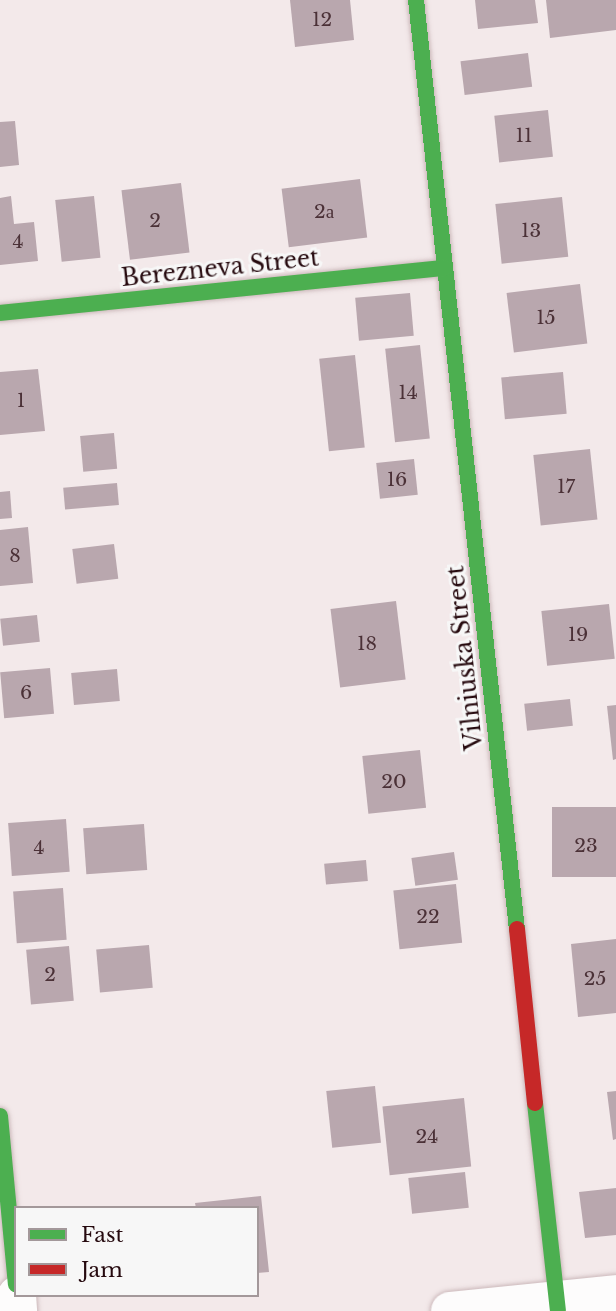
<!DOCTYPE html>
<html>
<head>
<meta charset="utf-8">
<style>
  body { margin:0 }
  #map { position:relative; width:616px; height:1311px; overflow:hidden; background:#f3e9ea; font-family:"Libre Baskerville",serif }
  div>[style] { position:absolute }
  .building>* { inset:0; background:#b9a7ae; transform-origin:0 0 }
  .roads { filter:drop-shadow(0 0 2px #ccb9bb) drop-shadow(0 0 2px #ccb9bb) }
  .street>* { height:38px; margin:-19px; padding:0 19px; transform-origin:19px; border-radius:19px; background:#fdfcfc }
  .fast>* { height:16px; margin:-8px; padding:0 8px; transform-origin:8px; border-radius:8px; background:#4caf50 }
  .jam>* { height:16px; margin:-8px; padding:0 8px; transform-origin:8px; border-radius:8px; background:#c62828 }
  span { translate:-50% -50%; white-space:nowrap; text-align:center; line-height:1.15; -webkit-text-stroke:6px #f7f7f7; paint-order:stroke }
  .number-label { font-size:19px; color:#4b3137 }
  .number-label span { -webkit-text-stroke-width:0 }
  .street-label { font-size:23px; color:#260a0f }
  .legend { position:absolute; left:14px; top:1206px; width:245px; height:91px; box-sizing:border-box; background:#f7f7f7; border:2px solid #a3989a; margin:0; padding:9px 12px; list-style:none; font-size:21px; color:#260a0f }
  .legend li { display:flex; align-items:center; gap:14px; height:35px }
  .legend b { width:35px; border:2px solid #a3989a }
</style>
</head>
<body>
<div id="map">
  <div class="building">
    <div style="clip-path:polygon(290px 0,350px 0,354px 40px,295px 47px)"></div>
    <div style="clip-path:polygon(475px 0,535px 0,538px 23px,478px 29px)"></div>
    <div style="clip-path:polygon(546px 0,616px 0,616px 30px,550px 38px)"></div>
    <div style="left:528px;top:53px;width:34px;height:68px;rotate:83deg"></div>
    <div style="left:548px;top:110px;width:47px;height:54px;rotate:84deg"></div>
    <div style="clip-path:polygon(15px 121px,19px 165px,0 167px,0 122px)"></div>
    <div style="left:360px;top:179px;width:59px;height:79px;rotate:83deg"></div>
    <div style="left:181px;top:183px;width:70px;height:60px;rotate:83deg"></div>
    <div style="clip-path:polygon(11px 196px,14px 224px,34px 222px,38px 261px,0 265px,0 198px)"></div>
    <div style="left:94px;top:196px;width:62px;height:39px;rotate:84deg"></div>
    <div style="left:562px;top:197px;width:60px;height:67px;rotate:84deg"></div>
    <div style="left:580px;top:284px;width:60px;height:74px;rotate:83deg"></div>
    <div style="left:410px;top:293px;width:43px;height:55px;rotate:85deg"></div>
    <div style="left:420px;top:345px;width:94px;height:35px;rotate:84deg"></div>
    <div style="left:355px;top:355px;width:93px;height:36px;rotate:84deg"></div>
    <div style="clip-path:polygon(38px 369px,45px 431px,0 435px,0 372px)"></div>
    <div style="left:563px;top:372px;width:42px;height:62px;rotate:85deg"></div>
    <div style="left:114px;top:433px;width:36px;height:34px;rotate:85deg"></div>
    <div style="left:590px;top:449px;width:71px;height:57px;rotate:84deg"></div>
    <div style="left:414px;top:459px;width:36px;height:38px;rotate:84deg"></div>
    <div style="left:117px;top:483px;width:22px;height:54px;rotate:85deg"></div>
    <div style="clip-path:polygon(10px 491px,12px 518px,0 519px,0 492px)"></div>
    <div style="clip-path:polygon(28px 527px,33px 583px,0 586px,0 530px)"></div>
    <div style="left:114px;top:544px;width:35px;height:42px;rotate:83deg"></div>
    <div style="left:396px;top:601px;width:79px;height:66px;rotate:83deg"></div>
    <div style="left:609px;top:604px;width:55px;height:68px;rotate:84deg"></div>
    <div style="left:37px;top:615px;width:27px;height:37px;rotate:84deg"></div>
    <div style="left:50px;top:668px;width:46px;height:50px;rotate:85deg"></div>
    <div style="left:117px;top:669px;width:32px;height:46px;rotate:85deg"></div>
    <div style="left:570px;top:699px;width:27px;height:46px;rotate:84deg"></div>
    <div style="clip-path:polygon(616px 705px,616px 759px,613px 760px,607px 706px)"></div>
    <div style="left:420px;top:750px;width:58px;height:58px;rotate:84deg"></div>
    <div style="left:616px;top:807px;width:70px;height:64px;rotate:90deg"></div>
    <div style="left:66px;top:819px;width:53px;height:58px;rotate:86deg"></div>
    <div style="left:144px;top:824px;width:46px;height:61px;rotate:86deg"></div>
    <div style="left:454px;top:852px;width:28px;height:43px;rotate:82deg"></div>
    <div style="left:366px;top:860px;width:21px;height:42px;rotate:85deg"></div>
    <div style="left:456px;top:884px;width:59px;height:63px;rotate:84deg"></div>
    <div style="left:63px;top:888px;width:52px;height:50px;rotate:86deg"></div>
    <div style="clip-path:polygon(616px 939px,616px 1013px,578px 1017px,571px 944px)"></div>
    <div style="left:149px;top:945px;width:43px;height:53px;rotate:85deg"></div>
    <div style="left:69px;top:946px;width:55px;height:43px;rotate:85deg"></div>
    <div style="left:375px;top:1086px;width:57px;height:49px;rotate:84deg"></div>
    <div style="clip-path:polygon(616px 1091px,616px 1139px,613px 1140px,607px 1092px)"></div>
    <div style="left:464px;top:1098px;width:69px;height:82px;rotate:84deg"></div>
    <div style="left:465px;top:1172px;width:36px;height:57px;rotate:84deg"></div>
    <div style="clip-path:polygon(616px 1188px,616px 1235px,585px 1238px,579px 1192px)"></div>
    <div style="clip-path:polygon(261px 1196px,269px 1272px,257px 1273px,257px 1208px,196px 1208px,195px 1203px)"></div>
  </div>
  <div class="roads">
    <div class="street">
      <div style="left:17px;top:1295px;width:16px;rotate:86deg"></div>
      <div style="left:450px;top:1311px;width:167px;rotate:-5.8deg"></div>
    </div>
    <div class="fast">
      <div style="left:416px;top:0;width:934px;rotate:83.8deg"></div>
      <div style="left:0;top:313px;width:447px;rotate:-5.8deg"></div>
      <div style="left:535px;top:1103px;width:209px;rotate:83.7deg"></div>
      <div style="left:0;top:1116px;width:169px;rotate:84.6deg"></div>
    </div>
    <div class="jam">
      <div style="left:517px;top:929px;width:175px;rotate:84.1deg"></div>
    </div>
  </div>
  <div class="number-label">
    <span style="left:322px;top:20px">12</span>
    <span style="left:524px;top:136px">11</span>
    <span style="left:324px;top:212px">2а</span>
    <span style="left:155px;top:221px">2</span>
    <span style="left:531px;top:231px">13</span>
    <span style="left:18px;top:242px">4</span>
    <span style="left:546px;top:318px">15</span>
    <span style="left:408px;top:393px">14</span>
    <span style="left:21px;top:401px">1</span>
    <span style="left:397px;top:480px">16</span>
    <span style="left:566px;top:487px">17</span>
    <span style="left:15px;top:556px">8</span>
    <span style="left:578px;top:635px">19</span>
    <span style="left:367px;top:644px">18</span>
    <span style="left:26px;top:693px">6</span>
    <span style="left:394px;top:782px">20</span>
    <span style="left:586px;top:846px">23</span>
    <span style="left:39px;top:848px">4</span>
    <span style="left:428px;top:917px">22</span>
    <span style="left:50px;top:975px">2</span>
    <span style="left:595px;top:979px">25</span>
    <span style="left:427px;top:1137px">24</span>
  </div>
  <div class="street-label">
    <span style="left:220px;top:268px;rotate:-6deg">Berezneva Street</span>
    <span style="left:465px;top:658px;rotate:-96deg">Vilniuska Street</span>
  </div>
  <ul class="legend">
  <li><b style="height:9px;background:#4caf50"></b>Fast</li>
  <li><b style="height:9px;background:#c62828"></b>Jam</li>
  </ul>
</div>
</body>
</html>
